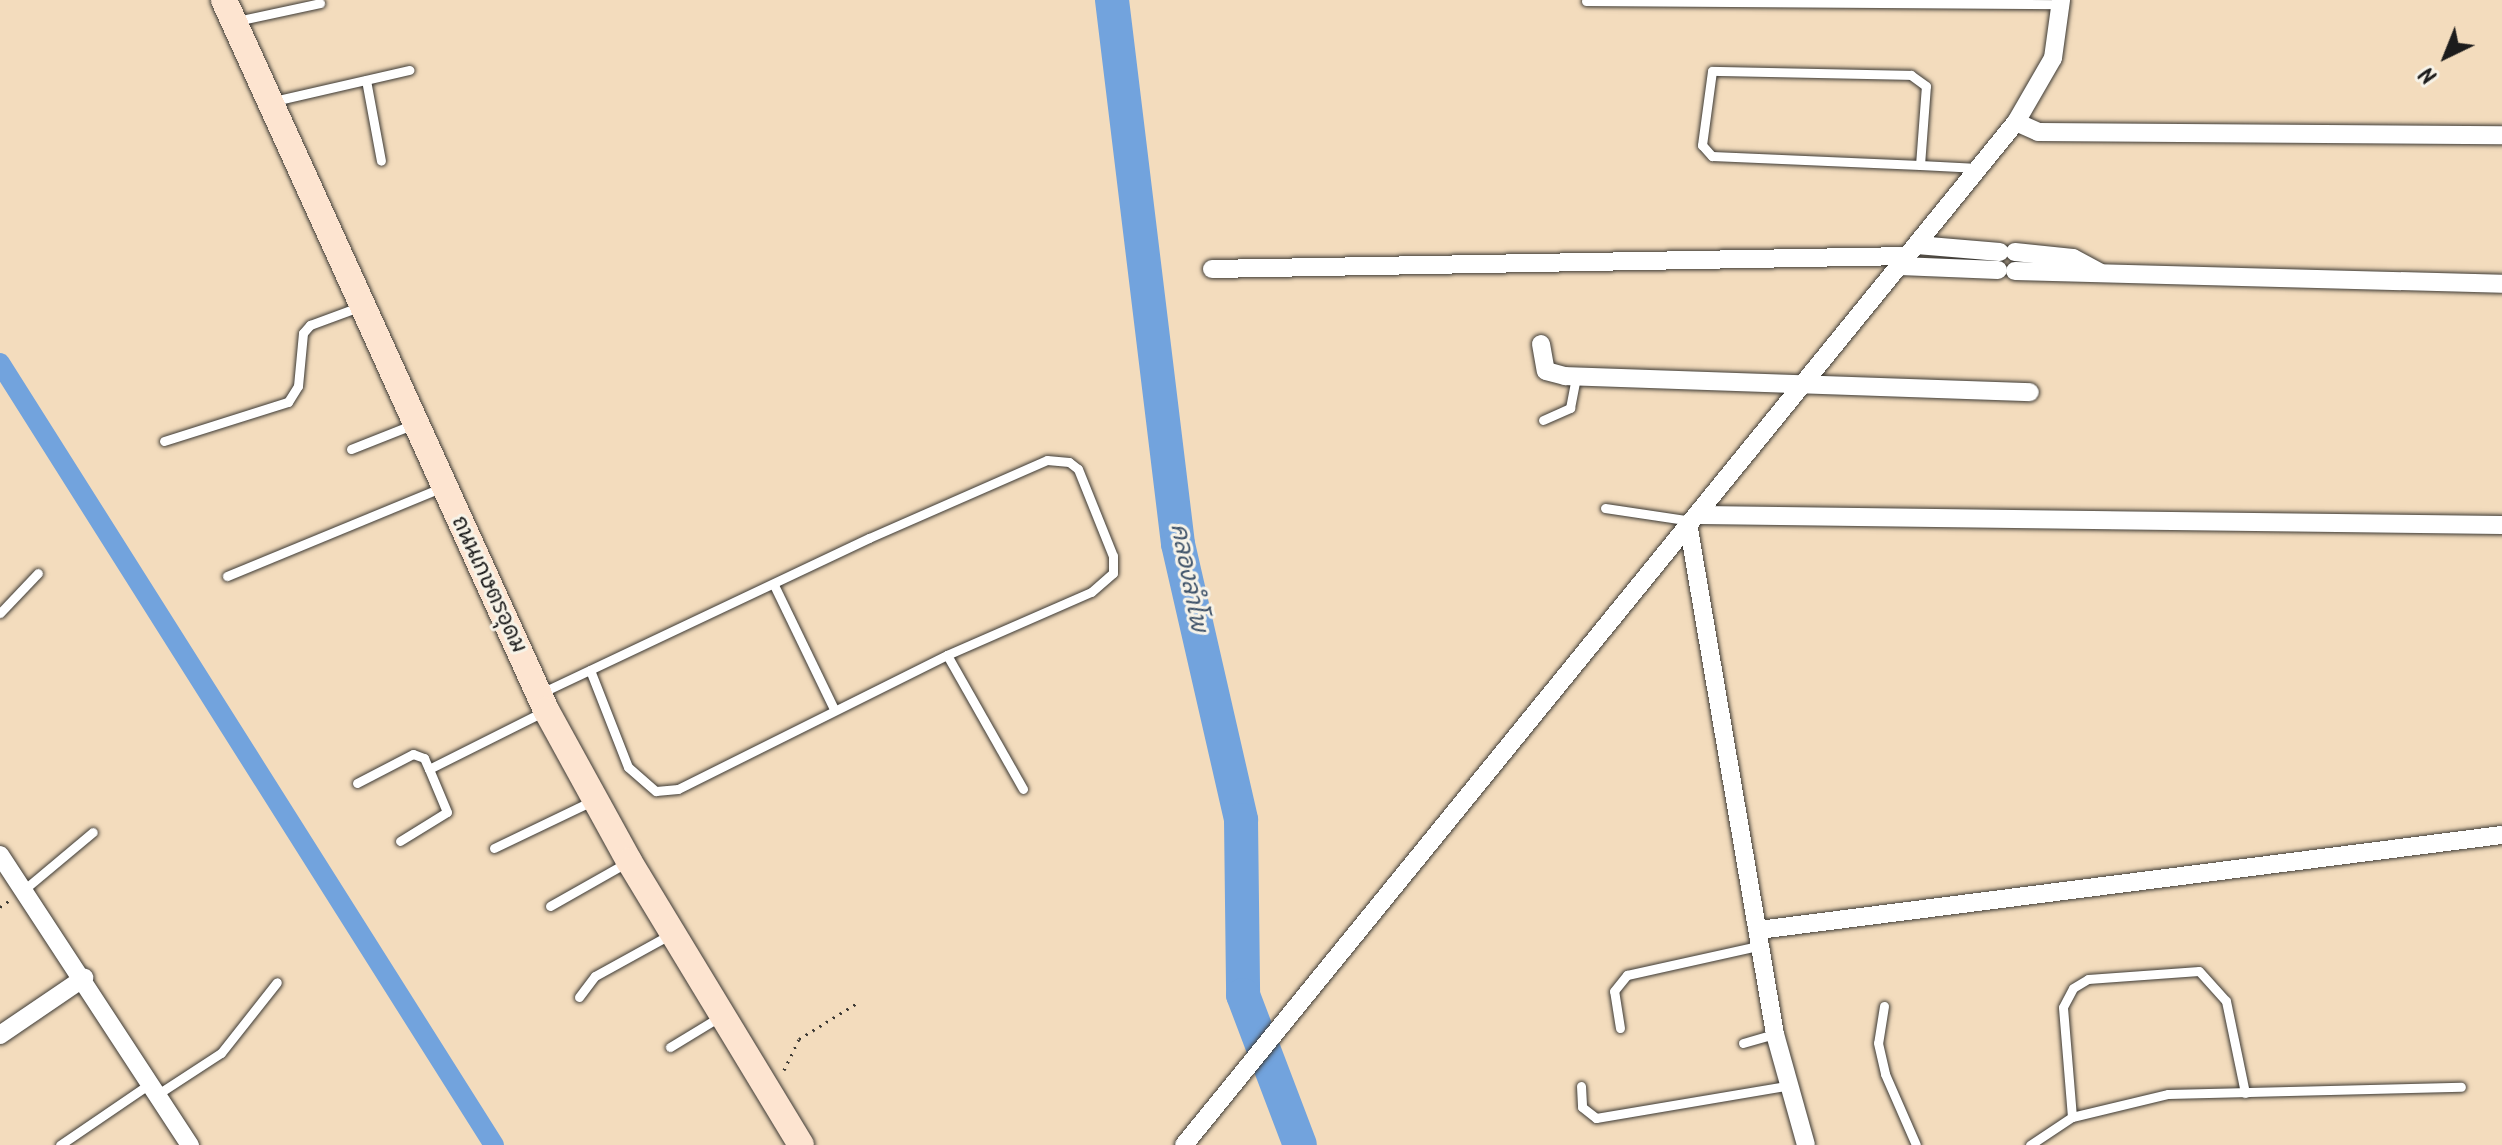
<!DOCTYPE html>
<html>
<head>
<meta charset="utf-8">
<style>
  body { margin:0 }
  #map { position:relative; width:2502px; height:1145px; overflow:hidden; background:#f3dcbd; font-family:Kalam,"Playpen Sans Thai",sans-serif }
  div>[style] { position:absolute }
  .canal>* { height:20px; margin:-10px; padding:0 10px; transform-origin:10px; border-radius:10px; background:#72a3dd }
  .river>* { height:34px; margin:-17px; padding:0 17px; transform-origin:17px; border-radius:17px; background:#72a3dd }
  .path>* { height:3px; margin-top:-1.5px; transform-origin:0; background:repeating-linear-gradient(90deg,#3c3934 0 2px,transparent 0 8px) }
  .roads { filter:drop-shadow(0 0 2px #3c3934) drop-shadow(0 0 2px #3c3934) }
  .lane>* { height:9px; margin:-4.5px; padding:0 4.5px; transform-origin:4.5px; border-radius:4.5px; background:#fff }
  .street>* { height:18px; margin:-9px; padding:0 9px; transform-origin:9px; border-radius:9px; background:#fff }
  .secondary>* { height:26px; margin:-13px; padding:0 13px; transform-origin:13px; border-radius:13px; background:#fde4d0 }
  span { translate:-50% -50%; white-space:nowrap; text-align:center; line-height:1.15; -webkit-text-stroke:6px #f7f3e8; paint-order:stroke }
  .street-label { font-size:22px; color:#1c1c1c }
  .water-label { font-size:24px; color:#3e5269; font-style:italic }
  .north { position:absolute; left:2406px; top:16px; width:80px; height:80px; -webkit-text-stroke:6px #f7f3e8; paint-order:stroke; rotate:223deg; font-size:22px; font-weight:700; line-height:32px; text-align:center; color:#1c1c1c }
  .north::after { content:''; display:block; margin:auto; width:28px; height:36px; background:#1c1c1c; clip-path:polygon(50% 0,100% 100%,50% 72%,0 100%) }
</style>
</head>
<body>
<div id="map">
  <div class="canal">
    <div style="left:0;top:363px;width:925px;rotate:57.72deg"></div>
  </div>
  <div class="river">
    <div style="left:1112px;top:0;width:548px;rotate:83.08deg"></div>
    <div style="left:1178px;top:544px;width:283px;rotate:77.1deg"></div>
    <div style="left:1241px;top:820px;width:175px;rotate:89.3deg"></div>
    <div style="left:1243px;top:995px;width:160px;rotate:69.2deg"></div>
  </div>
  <div class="path">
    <div style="left:0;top:907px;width:12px;rotate:-35deg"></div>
    <div style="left:784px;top:1070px;width:34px;rotate:-64deg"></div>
    <div style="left:799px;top:1039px;width:68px;rotate:-31.8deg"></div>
  </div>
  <div class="roads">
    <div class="lane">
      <div style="left:1586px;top:1px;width:475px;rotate:0.4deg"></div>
      <div style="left:237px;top:21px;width:85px;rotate:-12.2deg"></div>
      <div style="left:366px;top:80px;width:82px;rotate:79.5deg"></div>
      <div style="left:274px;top:101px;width:139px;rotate:-12.9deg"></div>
      <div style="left:1920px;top:165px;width:79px;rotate:-85.7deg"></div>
      <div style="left:1926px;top:86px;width:19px;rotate:-144deg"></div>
      <div style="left:1911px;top:75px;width:199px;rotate:-178.8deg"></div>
      <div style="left:1712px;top:71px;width:75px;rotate:97.7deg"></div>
      <div style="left:1702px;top:145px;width:15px;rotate:48deg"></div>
      <div style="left:1712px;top:156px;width:208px;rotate:2.5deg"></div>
      <div style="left:1920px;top:165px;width:58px;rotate:3deg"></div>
      <div style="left:1543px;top:420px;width:30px;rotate:-24deg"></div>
      <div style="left:1570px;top:408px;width:33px;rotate:-79deg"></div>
      <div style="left:164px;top:441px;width:130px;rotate:-17.5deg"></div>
      <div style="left:288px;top:402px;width:19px;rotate:-58deg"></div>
      <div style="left:298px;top:386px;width:53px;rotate:-84.6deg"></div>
      <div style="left:303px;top:333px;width:11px;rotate:-49deg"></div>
      <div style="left:310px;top:325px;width:52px;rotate:-20.2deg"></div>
      <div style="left:351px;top:449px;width:68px;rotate:-21.6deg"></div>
      <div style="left:1605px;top:508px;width:88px;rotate:8.5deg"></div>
      <div style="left:227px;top:576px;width:234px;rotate:-22.4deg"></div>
      <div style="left:774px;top:585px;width:138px;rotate:64.2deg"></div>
      <div style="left:0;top:613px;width:55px;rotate:-46.5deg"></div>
      <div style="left:590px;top:670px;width:104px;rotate:68.6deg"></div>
      <div style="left:628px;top:767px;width:37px;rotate:41deg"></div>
      <div style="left:656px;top:791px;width:22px;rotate:-5deg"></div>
      <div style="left:678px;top:789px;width:301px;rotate:-26.5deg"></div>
      <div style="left:947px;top:655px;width:154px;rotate:60.4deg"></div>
      <div style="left:541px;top:693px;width:363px;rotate:-25.3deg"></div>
      <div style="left:869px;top:538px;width:194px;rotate:-23.7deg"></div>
      <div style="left:1047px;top:460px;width:22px;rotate:5deg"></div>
      <div style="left:1069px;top:462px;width:11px;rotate:38deg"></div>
      <div style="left:1078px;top:469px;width:94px;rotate:68.1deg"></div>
      <div style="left:1113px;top:556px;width:17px;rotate:90deg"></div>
      <div style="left:1113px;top:573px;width:29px;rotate:139deg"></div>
      <div style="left:1091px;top:592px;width:157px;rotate:156.4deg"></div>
      <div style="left:357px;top:783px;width:63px;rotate:-27.4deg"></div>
      <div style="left:413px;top:754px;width:12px;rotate:20deg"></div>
      <div style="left:424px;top:758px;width:12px;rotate:66deg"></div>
      <div style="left:400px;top:841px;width:55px;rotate:-31.7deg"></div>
      <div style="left:447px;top:812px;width:47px;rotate:-112.7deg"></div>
      <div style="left:429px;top:769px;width:127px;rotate:-26.6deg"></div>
      <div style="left:494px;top:848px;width:109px;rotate:-25.6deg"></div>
      <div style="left:26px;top:888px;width:87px;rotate:-39.9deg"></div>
      <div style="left:550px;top:906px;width:87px;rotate:-29.5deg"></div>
      <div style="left:579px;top:997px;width:26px;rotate:-53deg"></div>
      <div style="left:595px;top:976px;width:87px;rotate:-28.9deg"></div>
      <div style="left:1884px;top:1006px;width:37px;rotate:99deg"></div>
      <div style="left:1878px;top:1043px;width:32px;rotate:77deg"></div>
      <div style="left:1885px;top:1074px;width:77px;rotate:66.4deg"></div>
      <div style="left:1620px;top:1028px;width:37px;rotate:-99deg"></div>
      <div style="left:1614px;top:991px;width:21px;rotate:-51deg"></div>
      <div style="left:1627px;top:975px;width:138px;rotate:-12.5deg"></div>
      <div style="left:1743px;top:1043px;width:33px;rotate:-16deg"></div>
      <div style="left:670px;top:1047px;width:60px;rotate:-31.3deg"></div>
      <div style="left:1581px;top:1086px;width:21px;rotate:87deg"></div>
      <div style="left:1582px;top:1107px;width:18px;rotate:38deg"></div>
      <div style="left:1596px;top:1118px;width:193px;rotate:-9.6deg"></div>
      <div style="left:158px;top:1094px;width:75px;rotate:-33.1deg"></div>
      <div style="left:221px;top:1053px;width:90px;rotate:-51.7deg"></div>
      <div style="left:2072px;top:1117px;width:110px;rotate:-94.7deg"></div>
      <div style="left:2063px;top:1007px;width:21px;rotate:-62deg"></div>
      <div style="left:2073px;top:988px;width:17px;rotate:-31deg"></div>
      <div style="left:2088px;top:979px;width:111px;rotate:-4.1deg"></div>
      <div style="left:2199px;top:971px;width:40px;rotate:48deg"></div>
      <div style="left:2226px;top:1001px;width:94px;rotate:78.3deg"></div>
      <div style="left:60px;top:1145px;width:110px;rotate:-34.3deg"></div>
      <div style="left:2030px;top:1145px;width:50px;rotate:-33.7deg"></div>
      <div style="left:2072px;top:1117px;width:99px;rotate:-13.5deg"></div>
      <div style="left:2168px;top:1094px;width:293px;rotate:-1.4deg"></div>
    </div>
    <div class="street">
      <div style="left:2016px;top:122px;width:24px;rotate:24deg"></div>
      <div style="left:2038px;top:132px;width:464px;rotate:0.4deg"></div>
      <div style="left:1917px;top:245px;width:83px;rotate:4.8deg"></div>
      <div style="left:2015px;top:252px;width:58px;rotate:5.9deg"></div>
      <div style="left:2073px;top:258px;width:30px;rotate:28deg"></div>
      <div style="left:1900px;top:266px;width:98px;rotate:2.3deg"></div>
      <div style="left:1212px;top:269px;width:695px;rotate:-1.07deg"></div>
      <div style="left:2015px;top:271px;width:487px;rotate:1.5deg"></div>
      <div style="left:1541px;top:344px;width:27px;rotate:80deg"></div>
      <div style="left:1546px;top:371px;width:20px;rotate:15deg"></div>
      <div style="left:1565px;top:376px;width:465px;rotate:2deg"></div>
      <div style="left:1701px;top:515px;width:801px;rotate:0.72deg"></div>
      <div style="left:1689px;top:529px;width:512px;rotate:80.34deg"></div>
      <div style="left:1775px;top:1034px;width:115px;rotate:74.4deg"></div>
      <div style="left:0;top:855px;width:347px;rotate:56.8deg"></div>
      <div style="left:1759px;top:930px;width:749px;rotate:-7.29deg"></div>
      <div style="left:0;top:1035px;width:102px;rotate:-34.2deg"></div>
      <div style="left:1184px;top:1145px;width:1319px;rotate:-50.88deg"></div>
      <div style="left:2016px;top:122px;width:74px;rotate:-60deg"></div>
      <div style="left:2053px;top:58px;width:59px;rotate:-82.1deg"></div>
    </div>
    <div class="secondary">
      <div style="left:224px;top:0;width:780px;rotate:65.6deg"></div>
      <div style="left:546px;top:710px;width:172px;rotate:61.2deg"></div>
      <div style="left:629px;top:861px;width:332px;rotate:58.8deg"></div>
    </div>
  </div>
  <div class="street-label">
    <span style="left:488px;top:585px;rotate:65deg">ถนนเกษตรอุดม</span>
  </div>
  <div class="water-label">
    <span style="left:1188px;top:578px;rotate:79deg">คลองลำโพ</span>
  </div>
  <div class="north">N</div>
</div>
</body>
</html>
